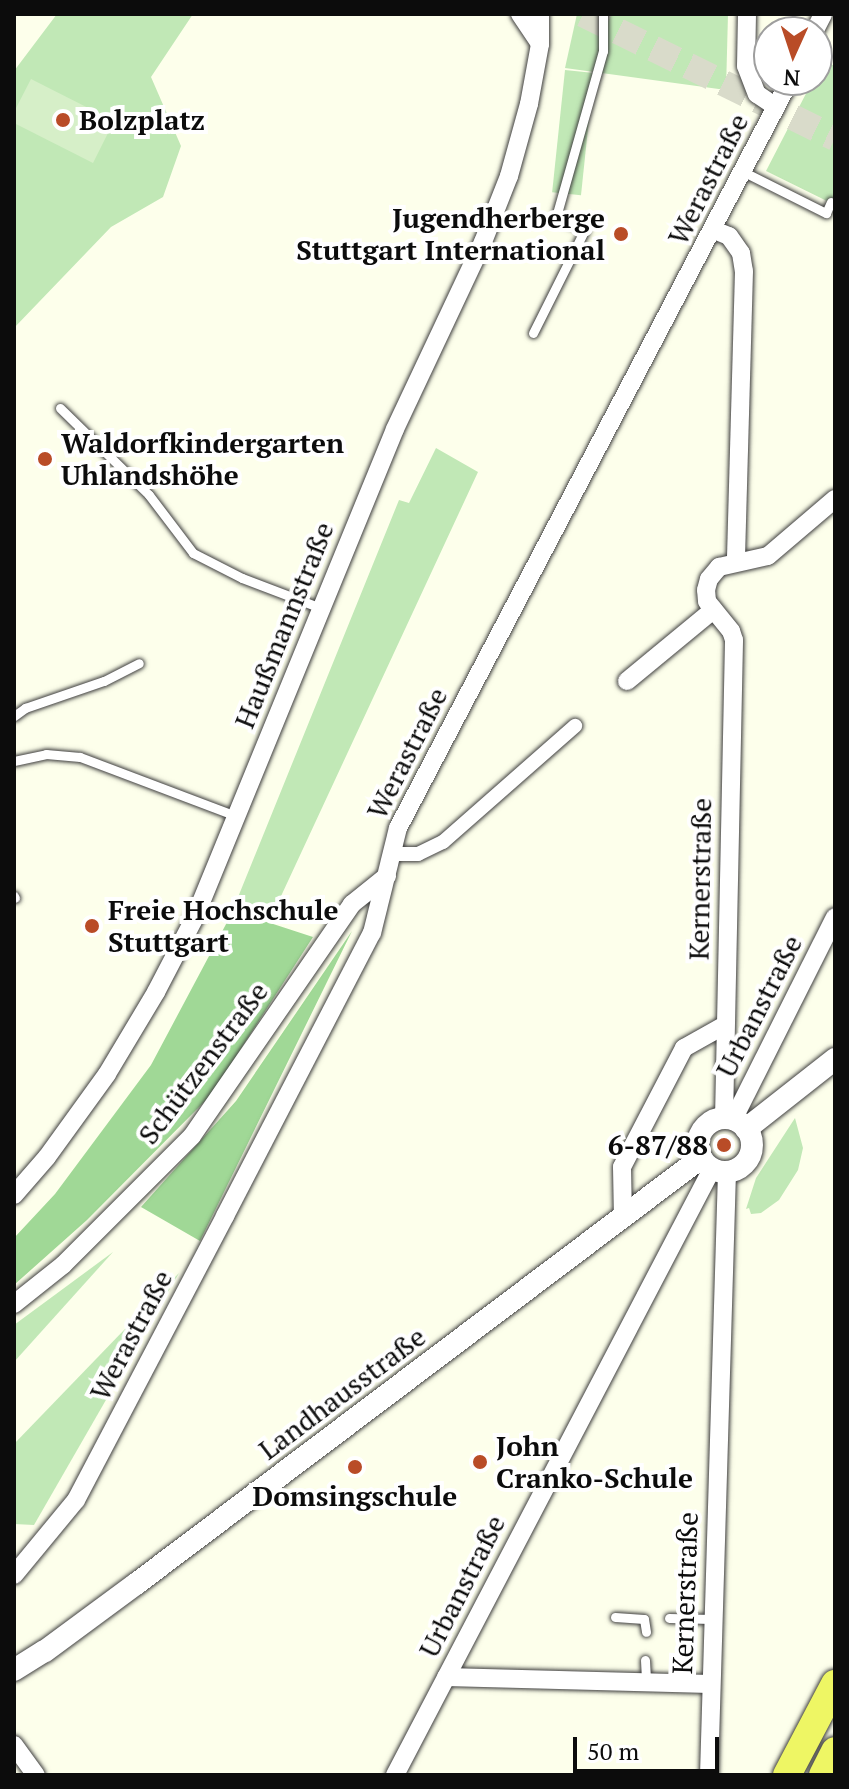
<!DOCTYPE html>
<html>
<head>
<meta charset="utf-8">
<style>
  body { margin:0 }
  #map { position:relative; width:849px; height:1789px; overflow:hidden; background:#fdffeb; font-family:"PT Serif",serif }
  div>[style] { position:absolute }
  .green>* { inset:0; background:#c1e8b6; transform-origin:0 0 }
  .forest>* { inset:0; background:#a0d896 }
  .pitch>* { inset:0; background:#d6efc8 }
  .secondary-tunnel>* { height:26px; margin-top:-13px; transform-origin:0; background:repeating-linear-gradient(90deg,#d9dbca 0 26px,transparent 0 39px) }
  .roads { filter:drop-shadow(0 0 2px #3f3f3f) drop-shadow(0 0 2px #3f3f3f) }
  .service>* { height:9px; margin:-4.5px; padding:0 4.5px; transform-origin:4.5px; border-radius:4.5px; background:#fff }
  .pedestrian>* { height:14px; margin:-7px; padding:0 7px; transform-origin:7px; border-radius:7px; background:#fff }
  .minor>* { height:18px; margin:-9px; padding:0 9px; transform-origin:9px; border-radius:9px; background:#fff }
  .tertiary>* { height:22px; margin:-11px; padding:0 11px; transform-origin:11px; border-radius:11px; background:#fff }
  .tertiary>.ring { margin:-11px; padding:0; box-sizing:content-box; background:none; border:22px solid #fff; border-radius:50% }
  .primary>* { height:28px; margin:-14px; padding:0 14px; transform-origin:14px; border-radius:14px; background:#eef664 }
  .dots>* { width:22px; height:22px; translate:-50% -50%; box-sizing:border-box; border:4px solid #fff; border-radius:50% }
  span { translate:-50% -50%; white-space:nowrap; text-align:center; line-height:1.15; -webkit-text-stroke:8px #fff; paint-order:stroke }
  .poi-label { font-size:28px; color:#0c0c0c; font-weight:700 }
  .left { translate:0 -50%; text-align:left }
  .right { translate:-100% -50%; text-align:right }
  .street-label { font-size:28px; color:#0c0c0c }
  .frame { position:absolute; inset:0; border:16px solid #0c0c0c; pointer-events:none }
  .north { position:absolute; left:753px; top:16px; width:80px; height:80px; box-sizing:border-box; background:#fff; border:2px solid #9e9e9e; border-radius:50%; rotate:183deg; font-size:22px; font-weight:700; line-height:32px; text-align:center; color:#0c0c0c }
  .north::after { content:''; display:block; margin:auto; width:28px; height:36px; background:#b94c27; clip-path:polygon(50% 0,100% 100%,50% 72%,0 100%) }
  .scale { position:absolute; left:573px; top:1737px; width:146px; height:36px; box-sizing:border-box; border:4px solid #0c0c0c; border-top:0; padding-left:10px; font-size:24px; line-height:28px; white-space:nowrap; color:#0c0c0c; -webkit-text-stroke:6px #fff; paint-order:stroke }
</style>
</head>
<body>
<div id="map">
  <div class="green">
    <div style="clip-path:polygon(57px 14px,193px 14px,151px 77px,181px 146px,163px 197px,111px 227px,14px 328px,14px 71px)"></div>
    <div style="clip-path:polygon(577px 14px,728px 14px,726px 90px,565px 68px)"></div>
    <div style="clip-path:polygon(823px 60px,835px 66px,835px 205px,766px 171px,813px 80px,817px 80px)"></div>
    <div style="left:565px;top:70px;width:29px;height:123px;rotate:6deg"></div>
    <div style="clip-path:polygon(436px 448px,478px 472px,269px 922px,234px 907px,399px 500px,409px 503px)"></div>
    <div style="clip-path:polygon(795px 1118px,803px 1148px,798px 1170px,779px 1200px,761px 1213px,751px 1214px,749px 1208px,746px 1209px,756px 1178px)"></div>
    <div style="clip-path:polygon(113px 1252px,14px 1362px,14px 1325px)"></div>
    <div style="clip-path:polygon(179px 1273px,34px 1525px,14px 1524px,14px 1444px)"></div>
  </div>
  <div class="forest">
    <div style="clip-path:polygon(233px 911px,313px 937px,211px 1095px,87px 1220px,14px 1285px,14px 1238px,55px 1194px,151px 1065px)"></div>
    <div style="clip-path:polygon(352px 931px,200px 1241px,141px 1207px,236px 1101px)"></div>
  </div>
  <div class="pitch">
    <div style="clip-path:polygon(31px 79px,114px 121px,93px 163px,14px 123px,14px 112px)"></div>
  </div>
  <div class="secondary-tunnel">
    <div style="left:583px;top:14px;width:281px;rotate:26.2deg"></div>
  </div>
  <div class="roads">
    <div class="service">
      <div style="left:744px;top:172px;width:92px;rotate:26.6deg"></div>
      <div style="left:826px;top:213px;width:12px;rotate:-66deg"></div>
      <div style="left:533px;top:333px;width:116px;rotate:-63.4deg"></div>
      <div style="left:585px;top:229px;width:31px;rotate:-158deg"></div>
      <div style="left:556px;top:217px;width:173px;rotate:-74.2deg"></div>
      <div style="left:603px;top:51px;width:37px;rotate:-90deg"></div>
      <div style="left:60px;top:408px;width:124px;rotate:44.3deg"></div>
      <div style="left:149px;top:495px;width:73px;rotate:52.8deg"></div>
      <div style="left:193px;top:553px;width:55px;rotate:27deg"></div>
      <div style="left:242px;top:578px;width:85px;rotate:20.8deg"></div>
      <div style="left:14px;top:716px;width:14px;rotate:-36deg"></div>
      <div style="left:25px;top:708px;width:83px;rotate:-18.9deg"></div>
      <div style="left:104px;top:681px;width:39px;rotate:-27deg"></div>
      <div style="left:14px;top:761px;width:33px;rotate:-12deg"></div>
      <div style="left:46px;top:754px;width:34px;rotate:5deg"></div>
      <div style="left:80px;top:757px;width:167px;rotate:20.7deg"></div>
      <div style="left:14px;top:896px;width:2px;rotate:63deg"></div>
      <div style="left:615px;top:1617px;width:29px;rotate:4deg"></div>
      <div style="left:644px;top:1619px;width:13px;rotate:81deg"></div>
      <div style="left:669px;top:1618px;width:43px;rotate:1.3deg"></div>
      <div style="left:645px;top:1660px;width:22px;rotate:87deg"></div>
    </div>
    <div class="pedestrian">
      <div style="left:390px;top:854px;width:28px"></div>
      <div style="left:418px;top:854px;width:28px;rotate:-26deg"></div>
      <div style="left:443px;top:842px;width:176px;rotate:-41.3deg"></div>
    </div>
    <div class="minor">
      <div style="left:520px;top:14px;width:36px;rotate:56deg"></div>
      <div style="left:747px;top:14px;width:52px;rotate:91.1deg"></div>
      <div style="left:746px;top:66px;width:30px;rotate:69deg"></div>
      <div style="left:757px;top:94px;width:23px;rotate:34deg"></div>
      <div style="left:814px;top:32px;width:20px;rotate:-63deg"></div>
      <div style="left:714px;top:230px;width:16px;rotate:22deg"></div>
      <div style="left:729px;top:236px;width:21px;rotate:55deg"></div>
      <div style="left:741px;top:253px;width:18px;rotate:81deg"></div>
      <div style="left:744px;top:271px;width:291px;rotate:91.6deg"></div>
      <div style="left:627px;top:681px;width:112px;rotate:-39.5deg"></div>
      <div style="left:724px;top:1119px;width:479px;rotate:-88.8deg"></div>
      <div style="left:734px;top:640px;width:9px;rotate:-108deg"></div>
      <div style="left:731px;top:631px;width:38px;rotate:-129deg"></div>
      <div style="left:707px;top:601px;width:11px;rotate:-95deg"></div>
      <div style="left:706px;top:590px;width:11px;rotate:-75deg"></div>
      <div style="left:709px;top:579px;width:16px;rotate:-50deg"></div>
      <div style="left:719px;top:567px;width:50px;rotate:-12.7deg"></div>
      <div style="left:768px;top:556px;width:88px;rotate:-40.4deg"></div>
      <div style="left:733px;top:1120px;width:227px;rotate:-63.3deg"></div>
      <div style="left:14px;top:1195px;width:50px;rotate:-49deg"></div>
      <div style="left:47px;top:1157px;width:102px;rotate:-54.1deg"></div>
      <div style="left:107px;top:1074px;width:96px;rotate:-59.1deg"></div>
      <div style="left:156px;top:992px;width:85px;rotate:-62.5deg"></div>
      <div style="left:195px;top:917px;width:527px;rotate:-67.71deg"></div>
      <div style="left:395px;top:429px;width:207px;rotate:-64.8deg"></div>
      <div style="left:483px;top:242px;width:71px;rotate:-68.5deg"></div>
      <div style="left:509px;top:176px;width:75px;rotate:-74.5deg"></div>
      <div style="left:529px;top:104px;width:61px;rotate:-79.6deg"></div>
      <div style="left:540px;top:44px;width:30px;rotate:-90deg"></div>
      <div style="left:623px;top:1219px;width:52px;rotate:-91.1deg"></div>
      <div style="left:622px;top:1167px;width:134px;rotate:-62.5deg"></div>
      <div style="left:684px;top:1048px;width:47px;rotate:-29.3deg"></div>
      <div style="left:14px;top:1304px;width:63px;rotate:-38.5deg"></div>
      <div style="left:63px;top:1265px;width:182px;rotate:-45deg"></div>
      <div style="left:192px;top:1136px;width:282px;rotate:-55.4deg"></div>
      <div style="left:352px;top:904px;width:45px;rotate:-38.7deg"></div>
      <div style="left:14px;top:1575px;width:97px;rotate:-50.4deg"></div>
      <div style="left:76px;top:1500px;width:321px;rotate:-62.3deg"></div>
      <div style="left:225px;top:1216px;width:319px;rotate:-62.6deg"></div>
      <div style="left:372px;top:933px;width:108px;rotate:-76.1deg"></div>
      <div style="left:398px;top:828px;width:844px;rotate:-62.34deg"></div>
      <div style="left:446px;top:1677px;width:264px;rotate:1.5deg"></div>
      <div style="left:14px;top:1745px;width:37px;rotate:54deg"></div>
      <div style="left:395px;top:1775px;width:684px;rotate:-62.39deg"></div>
      <div style="left:709px;top:1775px;width:603px;rotate:-88.29deg"></div>
    </div>
    <div class="tertiary">
      <div class="ring" style="left:698px;top:1118px;width:32px;height:32px"></div>
      <div style="left:746px;top:1129px;width:113px;rotate:-38.2deg"></div>
      <div style="left:14px;top:1670px;width:36px;rotate:-32deg"></div>
      <div style="left:45px;top:1651px;width:113px;rotate:-36.4deg"></div>
      <div style="left:136px;top:1584px;width:708px;rotate:-37.02deg"></div>
    </div>
    <div class="primary">
      <div style="left:787px;top:1775px;width:103px;rotate:-62.2deg"></div>
      <div style="left:823px;top:1775px;width:27px;rotate:-63deg"></div>
    </div>
  </div>
  <div class="dots">
    <div style="left:63px;top:120px;background:#b94c27"></div>
    <div style="left:621px;top:234px;background:#b94c27"></div>
    <div style="left:45px;top:459px;background:#b94c27"></div>
    <div style="left:92px;top:926px;background:#b94c27"></div>
    <div style="left:724px;top:1145px;background:#b94c27"></div>
    <div style="left:480px;top:1462px;background:#b94c27"></div>
    <div style="left:355px;top:1467px;background:#b94c27"></div>
  </div>
  <div class="poi-label">
    <span class="left" style="left:79px;top:120px">Bolzplatz</span>
    <span class="right" style="left:605px;top:234px">Jugendherberge<br>Stuttgart International</span>
    <span class="left" style="left:61px;top:459px">Waldorfkindergarten<br>Uhlandshöhe</span>
    <span class="left" style="left:108px;top:926px">Freie Hochschule<br>Stuttgart</span>
    <span class="right" style="left:708px;top:1145px">6-87/88</span>
    <span class="left" style="left:496px;top:1462px">John<br>Cranko-Schule</span>
    <span style="left:355px;top:1496px">Domsingschule</span>
  </div>
  <div class="street-label">
    <span style="left:708px;top:179px;rotate:-63deg">Werastraße</span>
    <span style="left:284px;top:625px;rotate:-68deg">Haußmannstraße</span>
    <span style="left:407px;top:753px;rotate:-63deg">Werastraße</span>
    <span style="left:700px;top:879px;rotate:-89deg">Kernerstraße</span>
    <span style="left:759px;top:1006px;rotate:-63deg">Urbanstraße</span>
    <span style="left:203px;top:1063px;rotate:-53deg">Schützenstraße</span>
    <span style="left:131px;top:1335px;rotate:-62deg">Werastraße</span>
    <span style="left:342px;top:1393px;rotate:-37deg">Landhausstraße</span>
    <span style="left:462px;top:1586px;rotate:-63deg">Urbanstraße</span>
    <span style="left:685px;top:1593px;rotate:-88deg">Kernerstraße</span>
  </div>
  <div class="frame"></div>
  <div class="north">N</div>
  <div class="scale">50 m</div>
</div>
</body>
</html>
